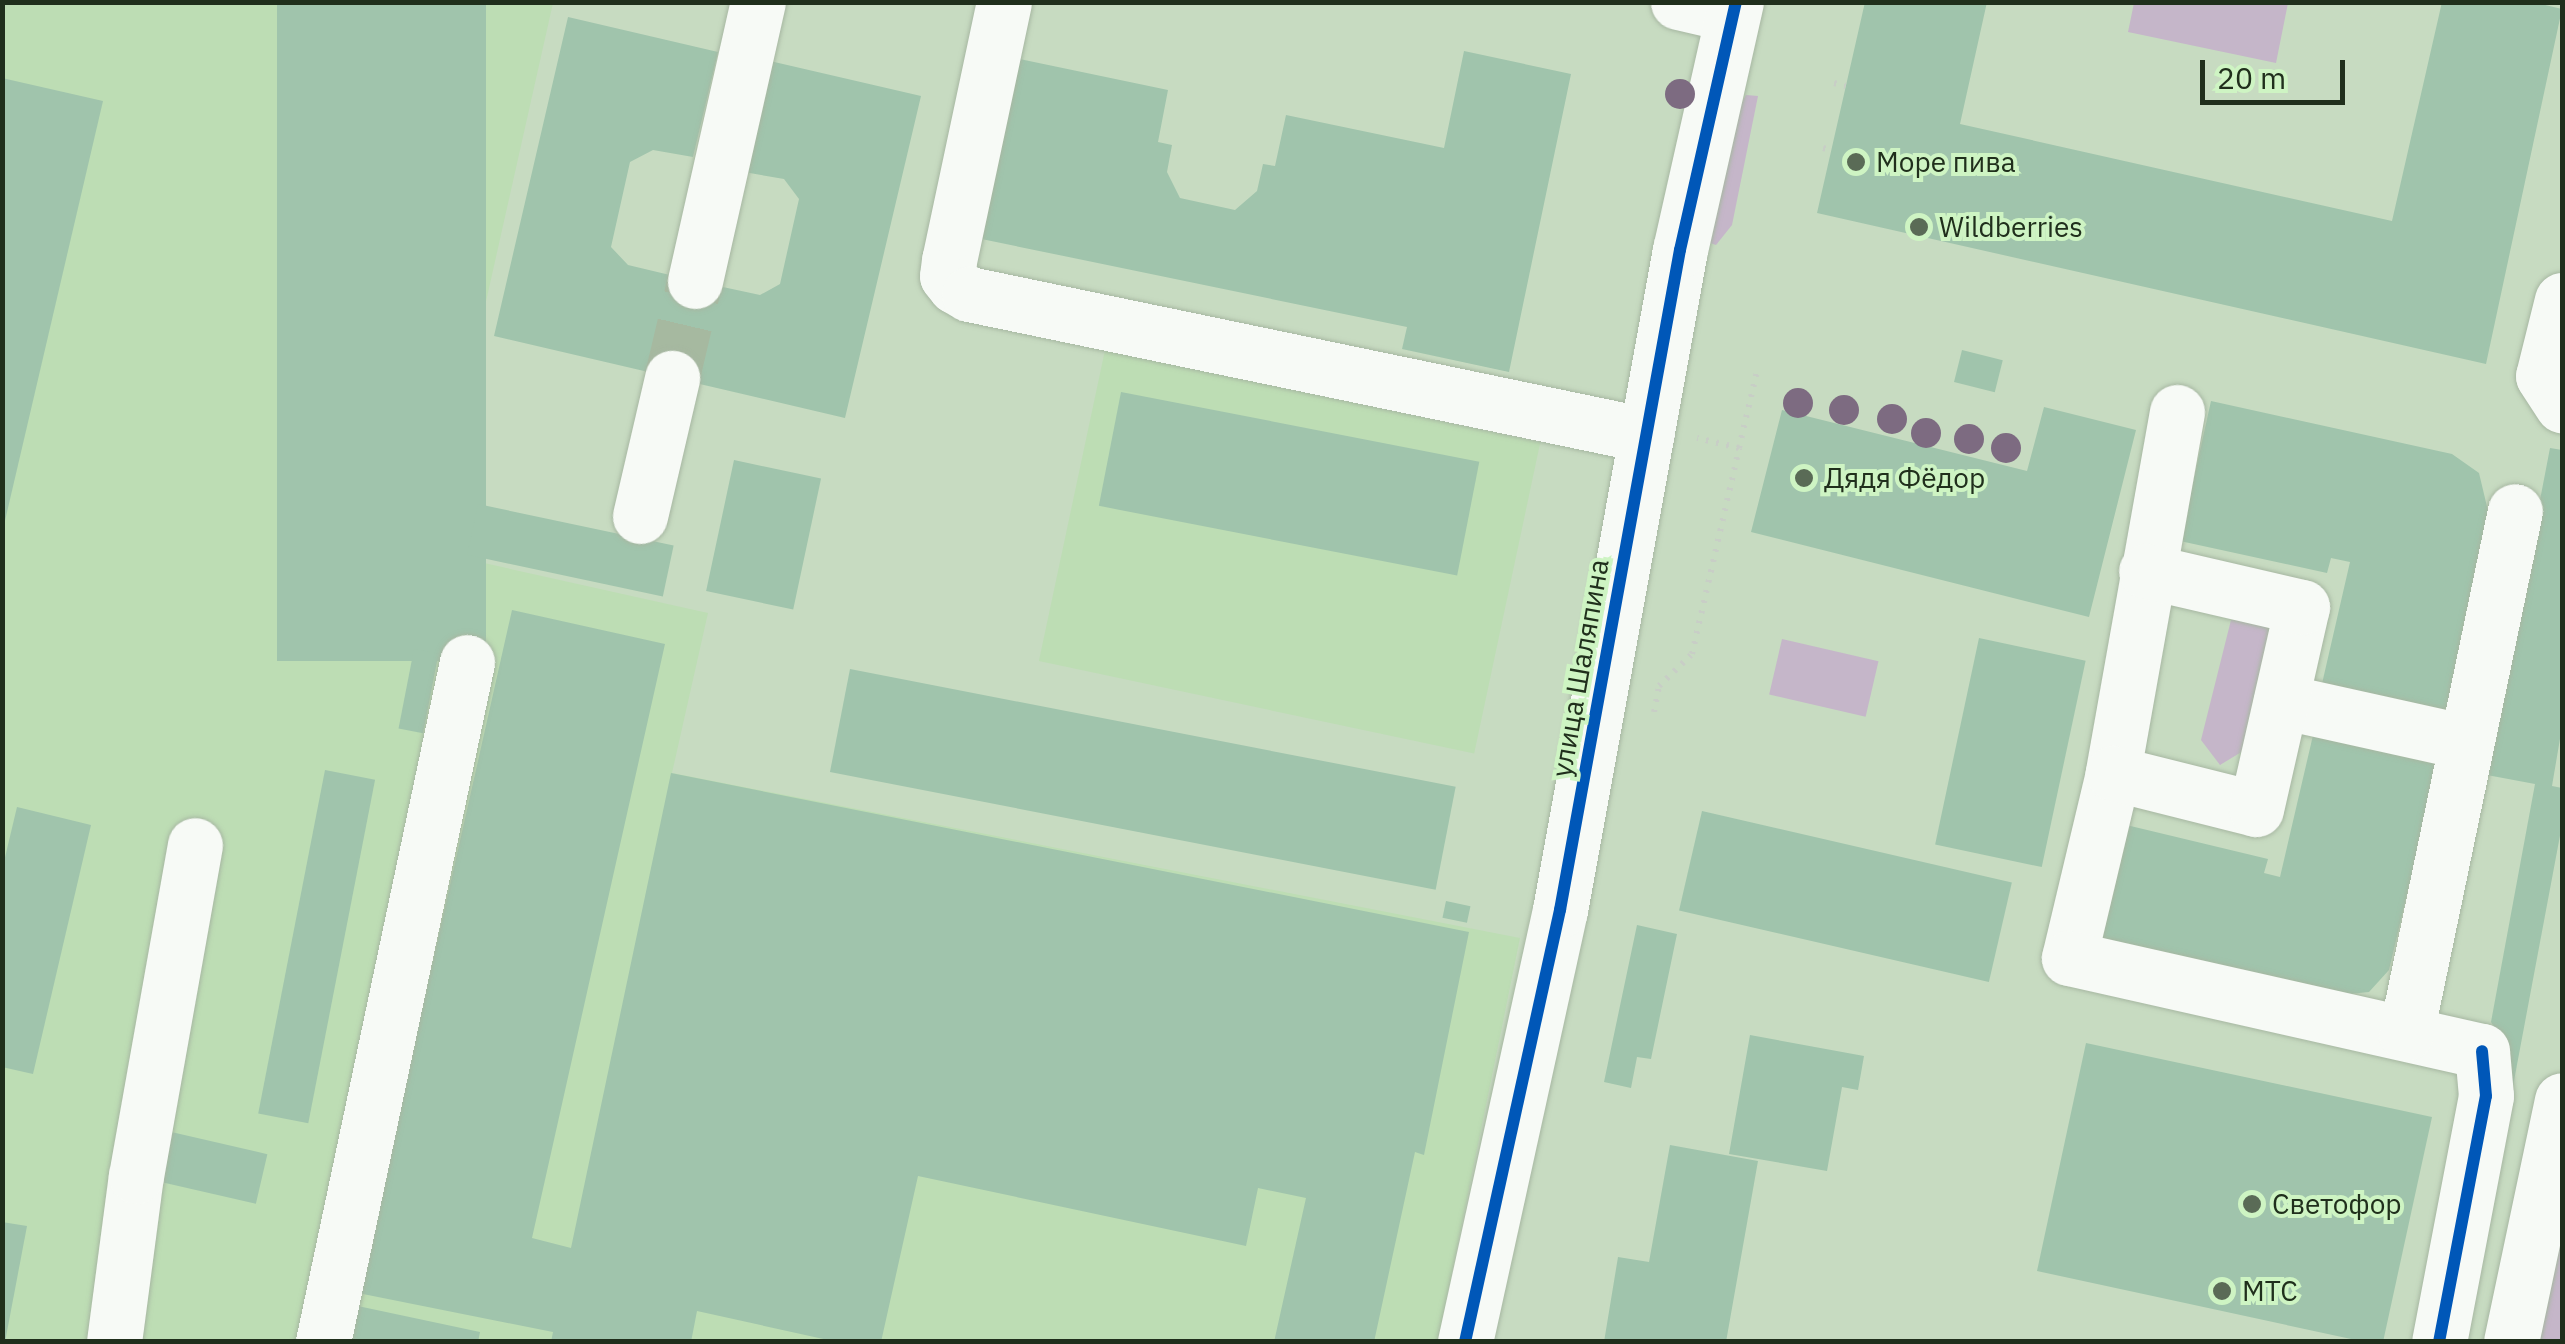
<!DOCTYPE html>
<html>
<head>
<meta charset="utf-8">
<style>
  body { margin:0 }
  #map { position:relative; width:2565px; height:1344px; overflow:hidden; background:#c7dbc1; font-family:"IBM Plex Sans",sans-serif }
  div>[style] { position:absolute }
  .built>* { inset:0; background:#bdddb4; transform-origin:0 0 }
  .green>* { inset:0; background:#c5b6c9; transform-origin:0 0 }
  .building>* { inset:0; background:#a0c4ac; transform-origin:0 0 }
  .minor-tunnel>* { height:55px; margin-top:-27.5px; transform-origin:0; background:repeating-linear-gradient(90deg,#a6b9a0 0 55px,transparent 0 83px) }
  .path>* { height:6px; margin-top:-3px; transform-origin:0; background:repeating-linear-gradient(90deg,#c8cec6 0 2.5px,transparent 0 10.5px) }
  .roads { filter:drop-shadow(0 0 2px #a7b7a2) drop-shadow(0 0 2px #a7b7a2) }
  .minor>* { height:55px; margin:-27.5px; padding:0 27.5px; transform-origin:27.5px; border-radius:27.5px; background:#f7faf6 }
  .cycleway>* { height:12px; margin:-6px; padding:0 6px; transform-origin:6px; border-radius:6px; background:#0057b8 }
  .trees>* { width:30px; height:30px; margin:-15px; border-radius:50%; background:#7d6b81 }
  .dots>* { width:28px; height:28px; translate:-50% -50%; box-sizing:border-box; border:5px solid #cef4c3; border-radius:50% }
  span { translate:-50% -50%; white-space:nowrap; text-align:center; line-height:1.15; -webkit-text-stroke:8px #cef4c3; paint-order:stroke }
  .poi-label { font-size:28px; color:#202f1c }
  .left { translate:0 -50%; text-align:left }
  .street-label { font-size:28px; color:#202f1c }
  .frame { position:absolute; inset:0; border:5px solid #202f1c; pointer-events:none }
  .scale { position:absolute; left:2200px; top:60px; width:145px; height:45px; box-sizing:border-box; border:5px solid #202f1c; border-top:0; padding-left:12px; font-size:30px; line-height:35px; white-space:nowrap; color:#202f1c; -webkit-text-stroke:8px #cef4c3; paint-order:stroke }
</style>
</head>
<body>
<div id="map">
  <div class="built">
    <div style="clip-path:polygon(3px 3px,553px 3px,430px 551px,708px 613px,672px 773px,1520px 938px,1438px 1341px,3px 1342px)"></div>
    <div style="left:1105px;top:350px;width:445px;height:318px;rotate:12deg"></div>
  </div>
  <div class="green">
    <div style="clip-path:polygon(2134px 3px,2134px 2px,2288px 3px,2276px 63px,2128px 32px)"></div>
    <div style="clip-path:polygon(1746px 95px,1758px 96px,1732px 225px,1716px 245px,1704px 241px,1732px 120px)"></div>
    <div style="clip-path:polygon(2263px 612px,2277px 634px,2248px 748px,2220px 765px,2201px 740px,2231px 620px)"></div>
    <div style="left:1782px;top:639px;width:99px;height:57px;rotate:13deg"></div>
    <div style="clip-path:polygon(2562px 1210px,2562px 1341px,2533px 1341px)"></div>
  </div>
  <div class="building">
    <div style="left:277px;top:2px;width:209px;height:659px"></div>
    <div style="clip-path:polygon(1865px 2px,1987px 2px,1960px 124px,2392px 221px,2442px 2px,2533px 2px,2562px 9px,2486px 364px,1817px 213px)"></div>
    <div style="clip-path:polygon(568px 17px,718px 52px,693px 157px,653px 150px,630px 162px,611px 247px,628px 265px,695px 281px,760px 295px,780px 284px,799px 199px,784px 179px,744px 172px,770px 61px,921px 96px,845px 418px,494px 336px)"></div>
    <div style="clip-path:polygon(1464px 51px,1571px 74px,1509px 372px,1402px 349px,1407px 327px,967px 236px,1005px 56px,1168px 90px,1158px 142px,1172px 145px,1167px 172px,1180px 198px,1235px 210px,1257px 191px,1263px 164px,1275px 166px,1286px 115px,1444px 148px)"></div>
    <div style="clip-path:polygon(2px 78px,103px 101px,4px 525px,2px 525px)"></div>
    <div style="left:1962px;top:350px;width:42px;height:33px;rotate:14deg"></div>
    <div style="left:1121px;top:392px;width:365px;height:116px;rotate:11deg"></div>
    <div style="clip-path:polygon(2211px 401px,2452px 454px,2479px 473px,2489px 515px,2445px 715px,2321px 688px,2350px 562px,2331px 558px,2327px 573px,2180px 541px)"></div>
    <div style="clip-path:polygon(2044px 407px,2136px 430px,2089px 617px,1751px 532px,1782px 410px,2027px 471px)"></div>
    <div style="clip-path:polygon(2550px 448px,2562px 450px,2562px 727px,2552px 786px,2562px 788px,2562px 825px,2513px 1086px,2501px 1039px,2491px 1022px,2535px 784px,2487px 775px)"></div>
    <div style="left:734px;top:460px;width:89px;height:134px;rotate:12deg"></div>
    <div style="left:478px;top:504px;width:200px;height:52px;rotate:12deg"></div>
    <div style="clip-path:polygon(512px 610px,665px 644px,532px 1238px,571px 1248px,671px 773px,1469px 932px,1424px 1155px,1415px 1152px,1374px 1342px,1274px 1342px,1306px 1198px,1258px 1188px,1246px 1246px,918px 1176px,881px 1342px,837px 1342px,697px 1311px,691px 1342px,551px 1342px,553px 1332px,358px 1293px)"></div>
    <div style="left:1979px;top:638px;width:109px;height:211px;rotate:12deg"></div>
    <div style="left:414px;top:649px;width:25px;height:81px;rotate:11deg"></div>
    <div style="left:850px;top:669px;width:617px;height:105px;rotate:11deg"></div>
    <div style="clip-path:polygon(2314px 731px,2439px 760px,2389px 970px,2369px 992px,2340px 995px,2091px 938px,2118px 823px,2268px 859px,2264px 873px,2280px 877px)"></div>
    <div style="left:325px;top:770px;width:51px;height:350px;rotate:11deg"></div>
    <div style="clip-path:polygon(17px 807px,91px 825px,33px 1074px,2px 1067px,2px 870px)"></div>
    <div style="left:1702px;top:811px;width:318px;height:102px;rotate:13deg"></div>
    <div style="left:1446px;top:901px;width:25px;height:17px;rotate:12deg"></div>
    <div style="clip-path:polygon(1637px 925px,1677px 934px,1651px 1059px,1637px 1057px,1631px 1088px,1604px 1082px)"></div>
    <div style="clip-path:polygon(1750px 1035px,1864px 1056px,1858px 1090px,1842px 1087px,1827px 1171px,1729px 1154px)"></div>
    <div style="clip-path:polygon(2086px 1043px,2432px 1117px,2383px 1342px,2365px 1342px,2037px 1271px)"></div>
    <div style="left:167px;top:1131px;width:103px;height:51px;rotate:13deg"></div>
    <div style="clip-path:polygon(1670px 1145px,1758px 1161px,1726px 1342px,1604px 1342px,1618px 1257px,1649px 1262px)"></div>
    <div style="clip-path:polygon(2px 1222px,27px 1226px,5px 1342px,2px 1342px)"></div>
    <div style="clip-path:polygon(353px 1305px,480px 1332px,478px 1342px,345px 1342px)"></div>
  </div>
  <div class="minor-tunnel">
    <div style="left:672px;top:378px;width:100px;rotate:-76.7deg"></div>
  </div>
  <div class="path">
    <div style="left:1834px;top:83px;width:12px;rotate:14deg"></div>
    <div style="left:1823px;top:148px;width:9px;rotate:13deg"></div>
    <div style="left:1739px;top:448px;width:79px;rotate:-76.8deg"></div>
    <div style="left:1654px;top:712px;width:26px;rotate:-79deg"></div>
    <div style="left:1659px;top:686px;width:46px;rotate:-44.1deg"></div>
    <div style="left:1692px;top:654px;width:211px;rotate:-77.1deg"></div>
    <div style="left:1739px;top:448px;width:43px;rotate:-166.6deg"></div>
  </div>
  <div class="roads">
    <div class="minor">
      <div style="left:1004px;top:2px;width:264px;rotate:102deg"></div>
      <div style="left:949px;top:260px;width:16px;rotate:97deg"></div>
      <div style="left:947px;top:276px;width:13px;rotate:51deg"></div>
      <div style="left:955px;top:286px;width:16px;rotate:30deg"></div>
      <div style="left:969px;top:294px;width:692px;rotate:11.76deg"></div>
      <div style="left:1678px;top:2px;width:53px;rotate:13deg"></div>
      <div style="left:695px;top:281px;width:286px;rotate:-77.3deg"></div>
      <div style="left:2562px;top:300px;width:78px;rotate:104deg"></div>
      <div style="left:2543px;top:376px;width:35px;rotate:57deg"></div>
      <div style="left:2177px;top:412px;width:367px;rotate:100.1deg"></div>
      <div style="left:2113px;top:773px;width:190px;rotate:103.4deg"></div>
      <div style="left:2069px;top:958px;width:423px;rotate:12.7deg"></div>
      <div style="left:2482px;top:1051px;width:45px;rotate:84.9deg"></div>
      <div style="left:2486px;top:1096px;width:250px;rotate:100.8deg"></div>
      <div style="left:640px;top:516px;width:142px;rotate:-76.9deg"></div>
      <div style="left:2281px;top:701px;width:189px;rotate:12.5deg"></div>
      <div style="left:2113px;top:773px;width:147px;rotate:14.1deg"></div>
      <div style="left:2256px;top:809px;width:207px;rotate:-77.2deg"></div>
      <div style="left:2302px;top:607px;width:160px;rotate:-167deg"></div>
      <div style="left:2406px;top:1033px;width:533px;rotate:-78.21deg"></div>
      <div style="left:114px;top:1342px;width:167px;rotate:-82.5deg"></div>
      <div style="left:136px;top:1176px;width:336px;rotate:-79.9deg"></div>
      <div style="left:323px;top:1342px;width:695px;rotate:-78.04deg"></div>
      <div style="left:1465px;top:1342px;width:442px;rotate:-77.6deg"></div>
      <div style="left:1560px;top:910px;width:671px;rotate:-79.7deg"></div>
      <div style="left:1680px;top:250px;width:254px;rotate:-77.3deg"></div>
      <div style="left:2511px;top:1342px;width:247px;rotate:-78.1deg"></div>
    </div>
  </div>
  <div class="cycleway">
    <div style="left:1465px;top:1342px;width:442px;rotate:-77.6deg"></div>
    <div style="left:1560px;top:910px;width:671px;rotate:-79.7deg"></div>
    <div style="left:1680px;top:250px;width:254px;rotate:-77.3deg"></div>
    <div style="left:2439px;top:1342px;width:250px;rotate:-79.2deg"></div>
    <div style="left:2486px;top:1096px;width:45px;rotate:-95.1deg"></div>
  </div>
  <div class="trees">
    <div style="left:1680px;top:94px"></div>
    <div style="left:1798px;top:403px"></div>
    <div style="left:1844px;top:410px"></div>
    <div style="left:1892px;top:419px"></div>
    <div style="left:1926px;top:433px"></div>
    <div style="left:1969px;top:439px"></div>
    <div style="left:2006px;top:448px"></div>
  </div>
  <div class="dots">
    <div style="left:1856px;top:162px;background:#5a6b56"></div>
    <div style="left:1919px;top:227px;background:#5a6b56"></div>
    <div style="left:1804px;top:478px;background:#5a6b56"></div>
    <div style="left:2252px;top:1204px;background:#5a6b56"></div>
    <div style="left:2222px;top:1291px;background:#5a6b56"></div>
  </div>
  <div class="poi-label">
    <span class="left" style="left:1876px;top:162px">Море пива</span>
    <span class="left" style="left:1939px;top:227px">Wildberries</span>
    <span class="left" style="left:1824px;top:478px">Дядя Фёдор</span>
    <span class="left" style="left:2272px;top:1204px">Светофор</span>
    <span class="left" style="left:2242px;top:1291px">МТС</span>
  </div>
  <div class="street-label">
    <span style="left:1580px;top:668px;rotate:-80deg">улица Шаляпина</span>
  </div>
  <div class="frame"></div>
  <div class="scale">20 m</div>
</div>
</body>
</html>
